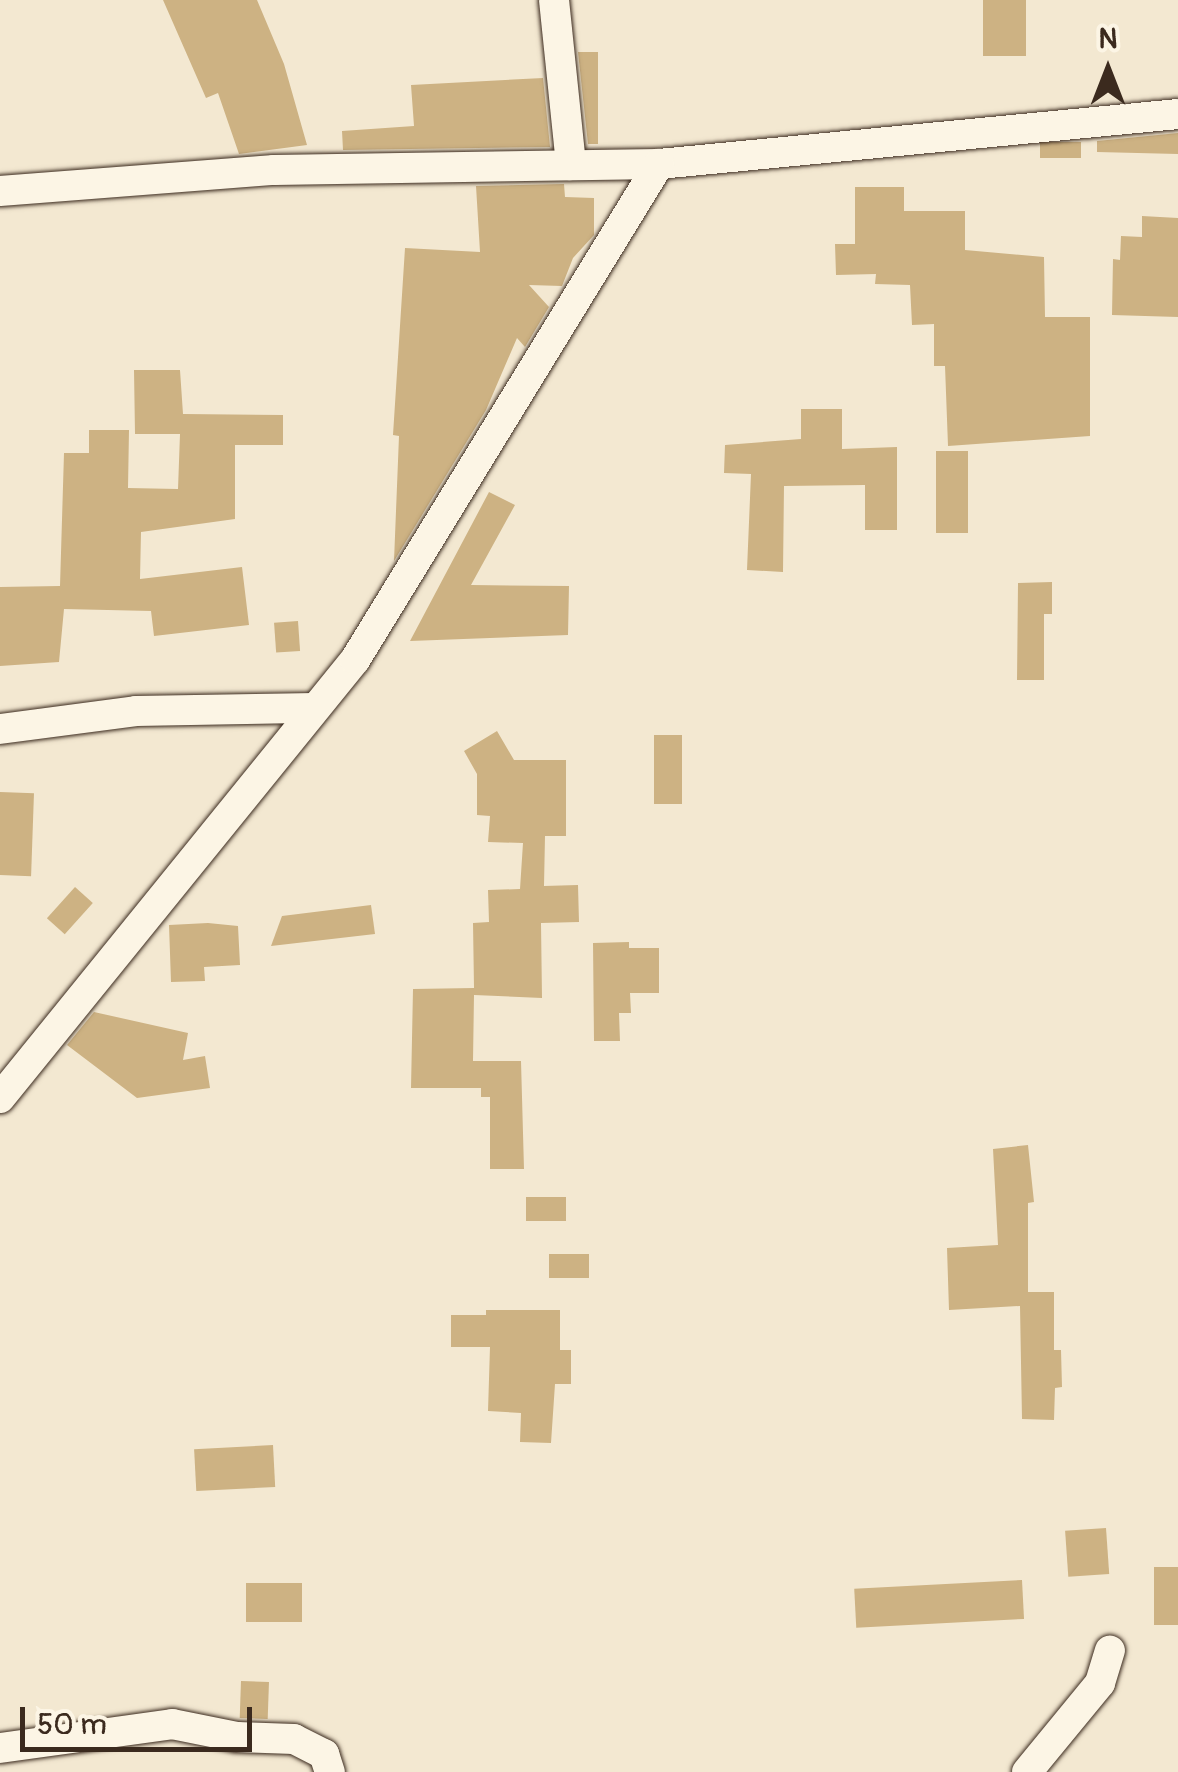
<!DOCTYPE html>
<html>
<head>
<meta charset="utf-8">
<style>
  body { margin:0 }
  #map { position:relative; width:1178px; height:1772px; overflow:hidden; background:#f3e8d1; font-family:Pangolin,sans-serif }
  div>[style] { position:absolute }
  .building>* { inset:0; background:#cdb283; transform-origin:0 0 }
  .roads { filter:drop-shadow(0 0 2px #3b2a1e) drop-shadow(0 0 2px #3b2a1e) }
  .minor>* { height:30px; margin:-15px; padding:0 15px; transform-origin:15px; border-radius:15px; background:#fcf5e5 }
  span { translate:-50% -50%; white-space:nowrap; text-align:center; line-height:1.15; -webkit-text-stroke:10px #fcf5e5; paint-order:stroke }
  .north { position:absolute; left:1058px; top:20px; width:100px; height:100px; -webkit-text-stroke:8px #fcf5e5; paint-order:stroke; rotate:0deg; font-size:28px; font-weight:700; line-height:40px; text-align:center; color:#3b2a1e }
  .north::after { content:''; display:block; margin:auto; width:35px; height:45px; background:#3b2a1e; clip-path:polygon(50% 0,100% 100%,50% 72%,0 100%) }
  .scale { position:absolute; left:20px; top:1707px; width:232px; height:45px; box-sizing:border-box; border:5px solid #3b2a1e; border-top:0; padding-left:12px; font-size:30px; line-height:35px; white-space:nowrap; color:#3b2a1e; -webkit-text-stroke:8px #fcf5e5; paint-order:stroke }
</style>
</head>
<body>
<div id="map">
  <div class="building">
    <div style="clip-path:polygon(163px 0,257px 0,284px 64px,307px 145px,239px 154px,218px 93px,206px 98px)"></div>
    <div style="left:983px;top:0;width:43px;height:56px"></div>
    <div style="clip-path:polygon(578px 52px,598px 52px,598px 144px,588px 144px)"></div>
    <div style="clip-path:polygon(543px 78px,550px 147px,343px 150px,342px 131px,414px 126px,411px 85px)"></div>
    <div style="clip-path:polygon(1178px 133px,1178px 154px,1097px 152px,1097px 141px)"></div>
    <div style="left:1081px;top:142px;width:16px;height:41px;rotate:90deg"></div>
    <div style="clip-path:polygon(564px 184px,565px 197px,594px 198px,594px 235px,573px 258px,562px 286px,529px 285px,549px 307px,525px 347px,517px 338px,486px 410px,394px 561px,399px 436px,393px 435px,405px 248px,480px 252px,476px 186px)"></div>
    <div style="clip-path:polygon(855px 187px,904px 187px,904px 211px,965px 211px,965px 250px,1044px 257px,1045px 317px,1090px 317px,1090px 436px,948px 446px,945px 366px,934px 366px,934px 324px,912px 325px,910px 285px,875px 284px,876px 274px,836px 275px,835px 244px,855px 244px)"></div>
    <div style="clip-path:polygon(1142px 216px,1178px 218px,1178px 317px,1112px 315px,1113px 259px,1120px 260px,1121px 236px,1142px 237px)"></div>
    <div style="clip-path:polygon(134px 370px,180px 370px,183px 414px,283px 415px,283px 445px,235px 445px,235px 519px,141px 532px,140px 579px,242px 567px,249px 625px,154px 636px,151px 611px,64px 609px,59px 662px,0 666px,0 587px,60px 586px,64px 453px,89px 453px,89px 430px,129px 430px,128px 488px,178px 489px,180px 434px,135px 434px)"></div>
    <div style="clip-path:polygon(801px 409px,842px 409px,842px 449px,897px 447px,897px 530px,865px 530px,865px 485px,784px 486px,783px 572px,747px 570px,751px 474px,724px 473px,725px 445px,801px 439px)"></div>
    <div style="left:936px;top:451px;width:32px;height:82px"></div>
    <div style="clip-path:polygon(489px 492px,515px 505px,471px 585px,569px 586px,568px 635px,410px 641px)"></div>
    <div style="clip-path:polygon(1052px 582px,1052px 614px,1044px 614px,1044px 680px,1017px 680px,1018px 583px)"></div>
    <div style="left:298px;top:621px;width:30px;height:24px;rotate:86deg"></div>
    <div style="clip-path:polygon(497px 731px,514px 760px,566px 760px,566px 836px,545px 836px,544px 886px,578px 885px,579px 922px,541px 923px,542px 998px,474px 995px,473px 1061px,521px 1061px,524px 1169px,490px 1169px,490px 1097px,481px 1097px,481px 1088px,411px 1088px,413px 989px,474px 988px,473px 923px,489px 922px,488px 890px,520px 889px,523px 843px,488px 842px,490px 816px,477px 815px,477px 774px,464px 751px)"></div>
    <div style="left:654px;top:735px;width:28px;height:69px"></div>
    <div style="left:0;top:792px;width:34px;height:83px;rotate:2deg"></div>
    <div style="left:75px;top:887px;width:24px;height:42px;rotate:42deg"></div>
    <div style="clip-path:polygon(371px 905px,375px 934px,271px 946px,282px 916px)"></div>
    <div style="clip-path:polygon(208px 923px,238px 926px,240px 965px,204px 967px,205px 981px,171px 982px,169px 925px)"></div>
    <div style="clip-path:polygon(629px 942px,629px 948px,659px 948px,659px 993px,630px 993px,631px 1013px,619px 1013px,620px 1041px,594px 1041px,593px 943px)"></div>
    <div style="clip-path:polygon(94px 1012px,188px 1033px,183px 1060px,205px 1056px,210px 1088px,137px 1098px,67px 1045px)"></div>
    <div style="clip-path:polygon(1028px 1145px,1034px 1202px,1028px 1203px,1028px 1292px,1054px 1292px,1054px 1350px,1061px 1350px,1062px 1387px,1055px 1388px,1054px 1420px,1022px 1419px,1020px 1306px,949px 1310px,947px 1248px,998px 1245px,993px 1149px)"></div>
    <div style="left:526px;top:1197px;width:40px;height:24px"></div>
    <div style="left:549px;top:1254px;width:40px;height:24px"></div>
    <div style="clip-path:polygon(486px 1310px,560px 1310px,560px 1350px,571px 1350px,571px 1384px,555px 1384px,551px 1443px,520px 1442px,521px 1413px,488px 1411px,490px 1347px,451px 1347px,451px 1315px,486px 1315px)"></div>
    <div style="left:273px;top:1445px;width:42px;height:79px;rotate:87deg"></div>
    <div style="left:1106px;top:1528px;width:46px;height:41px;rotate:86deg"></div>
    <div style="left:1154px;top:1567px;width:24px;height:58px"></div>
    <div style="left:1022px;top:1580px;width:39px;height:168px;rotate:87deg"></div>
    <div style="left:302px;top:1583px;width:39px;height:56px;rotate:90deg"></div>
    <div style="left:241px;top:1681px;width:28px;height:37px;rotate:2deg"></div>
  </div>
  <div class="roads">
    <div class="minor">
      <div style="left:554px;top:0;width:166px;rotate:84.1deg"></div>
      <div style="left:0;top:191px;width:275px;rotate:-4.4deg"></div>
      <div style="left:274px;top:170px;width:385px;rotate:-0.9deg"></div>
      <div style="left:659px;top:164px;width:521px;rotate:-5.5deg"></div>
      <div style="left:0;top:729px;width:137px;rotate:-7.5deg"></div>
      <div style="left:136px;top:711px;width:179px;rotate:-1deg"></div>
      <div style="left:0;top:1098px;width:564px;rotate:-50.98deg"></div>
      <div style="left:355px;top:660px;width:582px;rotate:-58.5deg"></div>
      <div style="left:0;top:1748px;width:174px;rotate:-7.9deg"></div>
      <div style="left:172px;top:1724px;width:66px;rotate:11.3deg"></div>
      <div style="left:237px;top:1737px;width:57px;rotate:2deg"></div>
      <div style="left:294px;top:1739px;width:34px;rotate:27deg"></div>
      <div style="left:324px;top:1754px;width:19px;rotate:72deg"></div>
      <div style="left:1027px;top:1772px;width:115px;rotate:-50.6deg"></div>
      <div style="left:1100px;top:1683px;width:34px;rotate:-73deg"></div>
    </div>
  </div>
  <div class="north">N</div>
  <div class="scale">50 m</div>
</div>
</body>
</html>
